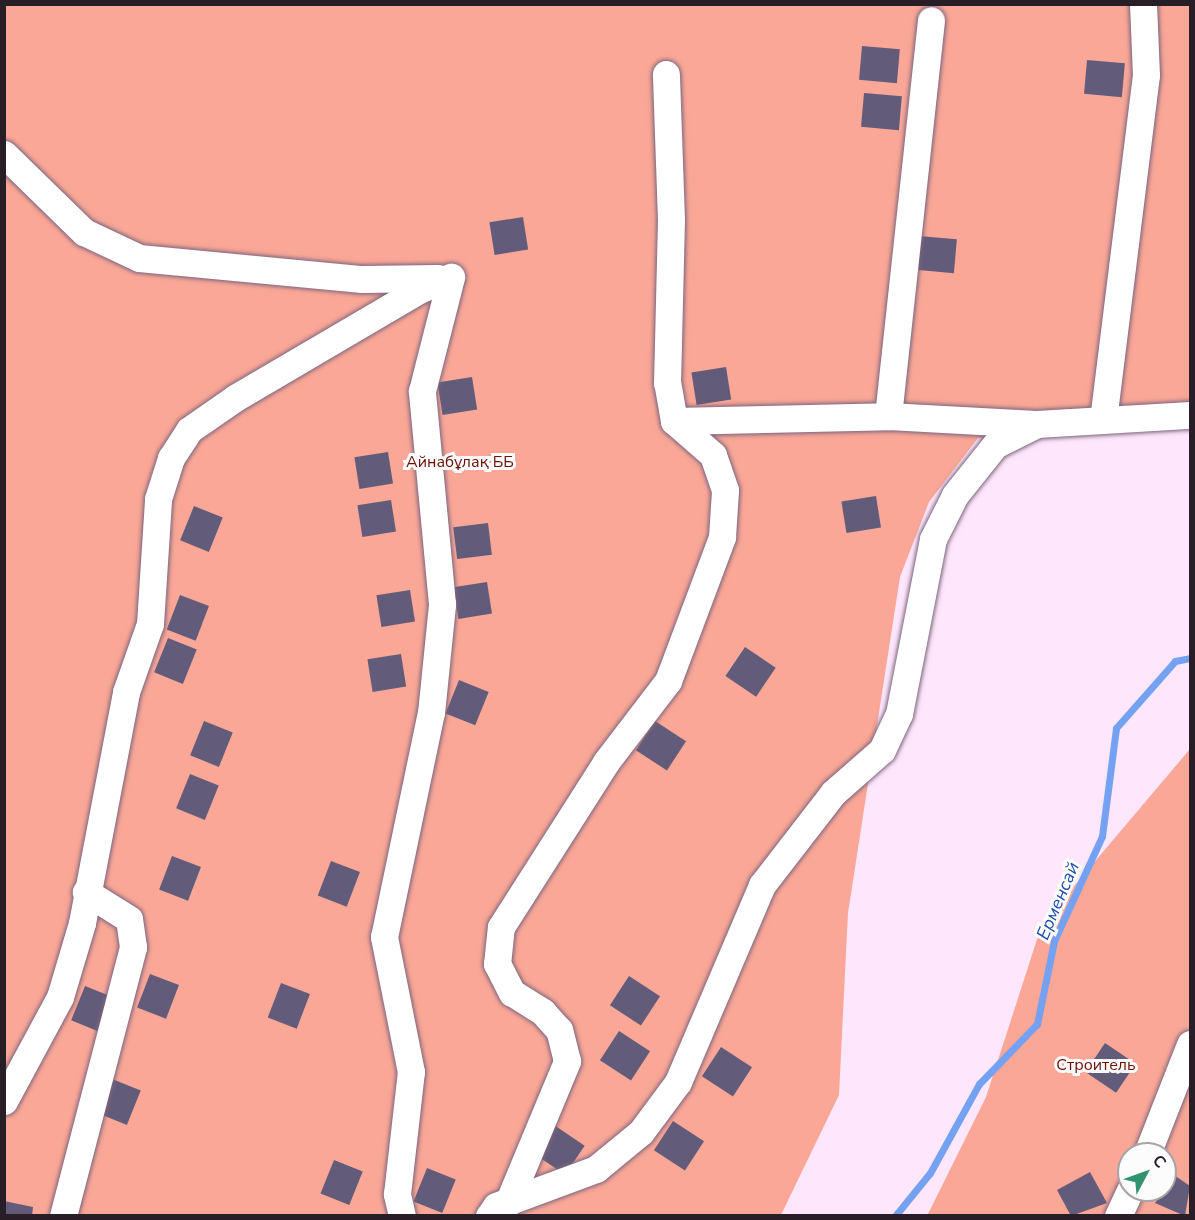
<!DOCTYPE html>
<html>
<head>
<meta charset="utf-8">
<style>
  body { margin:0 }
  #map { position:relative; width:1195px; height:1220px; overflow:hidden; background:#fee7fd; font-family:"Nunito Sans",sans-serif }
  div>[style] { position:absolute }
  .green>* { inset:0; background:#faa797 }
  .stream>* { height:7px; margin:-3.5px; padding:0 3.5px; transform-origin:3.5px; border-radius:3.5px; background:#74a1f2 }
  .building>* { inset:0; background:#625c7a; transform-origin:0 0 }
  .roads { filter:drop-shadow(0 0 2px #7d657d) drop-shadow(0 0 2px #7d657d) }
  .minor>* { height:27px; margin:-13.5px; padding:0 13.5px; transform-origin:13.5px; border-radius:13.5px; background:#fff }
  span { translate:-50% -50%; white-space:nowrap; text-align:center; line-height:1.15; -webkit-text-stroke:6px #fcfcfc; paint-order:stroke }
  .park-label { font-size:16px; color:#6d1105 }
  .water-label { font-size:18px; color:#1b4daa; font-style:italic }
  .frame { position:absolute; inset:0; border:6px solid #281e28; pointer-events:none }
  .north { position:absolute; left:1117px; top:1142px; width:60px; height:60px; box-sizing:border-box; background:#fcfcfc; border:2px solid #a7a3a7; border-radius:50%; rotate:49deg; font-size:16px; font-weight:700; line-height:24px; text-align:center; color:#281e28 }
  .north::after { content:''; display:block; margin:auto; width:21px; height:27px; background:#31946f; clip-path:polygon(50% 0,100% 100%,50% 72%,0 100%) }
</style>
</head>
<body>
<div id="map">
  <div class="green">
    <div style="clip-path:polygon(5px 5px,1190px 5px,1190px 422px,978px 438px,929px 502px,900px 577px,848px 913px,839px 1095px,781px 1215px,5px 1216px)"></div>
    <div style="clip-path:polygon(evenodd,1190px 749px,1190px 1215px,927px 1216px,986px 1097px,1042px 924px,1190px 749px,1129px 1154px,1165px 1154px,1165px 1190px,1129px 1190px,1129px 1154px)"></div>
  </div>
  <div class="stream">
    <div style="left:895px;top:1216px;width:55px;rotate:-50.9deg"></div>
    <div style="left:930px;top:1173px;width:102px;rotate:-61.2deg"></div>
    <div style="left:979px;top:1084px;width:83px;rotate:-46deg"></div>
    <div style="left:1037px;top:1024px;width:85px;rotate:-78.4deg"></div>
    <div style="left:1054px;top:941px;width:115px;rotate:-65.4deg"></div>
    <div style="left:1102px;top:836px;width:109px;rotate:-82.6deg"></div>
    <div style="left:1116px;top:728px;width:89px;rotate:-48.6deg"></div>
    <div style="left:1175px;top:661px;width:15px;rotate:-11deg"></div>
  </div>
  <div class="building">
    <div style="left:862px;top:46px;width:38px;height:34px;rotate:5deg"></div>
    <div style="left:1087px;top:60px;width:38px;height:34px;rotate:5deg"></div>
    <div style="left:864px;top:93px;width:38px;height:34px;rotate:5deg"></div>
    <div style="left:523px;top:217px;width:33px;height:34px;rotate:81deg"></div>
    <div style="left:919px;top:236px;width:38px;height:34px;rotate:5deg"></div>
    <div style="left:726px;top:367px;width:33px;height:35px;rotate:81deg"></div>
    <div style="left:472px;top:377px;width:33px;height:35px;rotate:81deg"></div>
    <div style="left:388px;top:452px;width:32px;height:34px;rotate:81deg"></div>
    <div style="left:876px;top:496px;width:32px;height:35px;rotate:81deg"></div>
    <div style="left:391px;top:500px;width:32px;height:34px;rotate:81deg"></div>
    <div style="left:194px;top:506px;width:31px;height:37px;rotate:22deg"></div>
    <div style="left:488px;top:523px;width:32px;height:35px;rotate:83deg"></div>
    <div style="left:487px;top:582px;width:32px;height:34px;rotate:81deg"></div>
    <div style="left:410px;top:590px;width:32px;height:34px;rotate:81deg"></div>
    <div style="left:180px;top:595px;width:31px;height:37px;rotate:21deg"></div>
    <div style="left:168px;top:638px;width:31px;height:37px;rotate:22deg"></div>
    <div style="left:745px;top:647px;width:37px;height:35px;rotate:34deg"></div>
    <div style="left:401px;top:654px;width:33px;height:34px;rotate:81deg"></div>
    <div style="left:459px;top:680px;width:32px;height:36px;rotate:22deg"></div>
    <div style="left:204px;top:721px;width:31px;height:37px;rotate:22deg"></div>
    <div style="left:655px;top:721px;width:37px;height:35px;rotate:33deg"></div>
    <div style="left:190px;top:774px;width:31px;height:37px;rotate:22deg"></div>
    <div style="left:172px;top:856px;width:31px;height:36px;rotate:21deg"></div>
    <div style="left:331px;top:861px;width:31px;height:37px;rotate:21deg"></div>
    <div style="left:150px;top:974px;width:31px;height:36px;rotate:21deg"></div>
    <div style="left:629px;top:976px;width:37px;height:35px;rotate:33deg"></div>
    <div style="left:281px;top:983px;width:31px;height:37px;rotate:21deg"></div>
    <div style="left:85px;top:986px;width:31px;height:37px;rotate:22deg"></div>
    <div style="left:619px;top:1031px;width:37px;height:35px;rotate:33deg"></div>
    <div style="left:1105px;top:1043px;width:37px;height:35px;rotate:34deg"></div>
    <div style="left:721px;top:1047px;width:37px;height:35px;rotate:33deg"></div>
    <div style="left:112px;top:1079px;width:31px;height:37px;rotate:22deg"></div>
    <div style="left:673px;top:1121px;width:37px;height:35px;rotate:33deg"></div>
    <div style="left:554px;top:1125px;width:37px;height:35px;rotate:34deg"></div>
    <div style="left:334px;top:1160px;width:31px;height:36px;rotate:22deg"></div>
    <div style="left:427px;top:1168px;width:31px;height:36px;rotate:22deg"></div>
    <div style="clip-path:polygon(1090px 1172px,1107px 1203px,1071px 1216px,1057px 1190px)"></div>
    <div style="clip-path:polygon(1174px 1175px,1190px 1186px,1185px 1216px,1155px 1203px)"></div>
    <div style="clip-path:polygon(4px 1201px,33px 1207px,32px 1216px,4px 1216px)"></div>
  </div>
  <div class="roads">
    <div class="minor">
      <div style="left:4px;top:154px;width:112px;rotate:44.3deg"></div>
      <div style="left:84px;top:232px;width:61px;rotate:25.3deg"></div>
      <div style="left:139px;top:258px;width:224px;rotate:5.4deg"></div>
      <div style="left:362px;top:279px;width:76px;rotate:-0.8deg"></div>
      <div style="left:888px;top:416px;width:398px;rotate:-83.8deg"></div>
      <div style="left:1103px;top:420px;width:348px;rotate:-82.9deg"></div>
      <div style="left:1146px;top:75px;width:71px;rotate:-92.4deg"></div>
      <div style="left:674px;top:421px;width:214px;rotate:-1.3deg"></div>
      <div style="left:888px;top:416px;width:148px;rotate:3.1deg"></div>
      <div style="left:4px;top:1101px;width:118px;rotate:-61.7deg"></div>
      <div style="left:60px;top:997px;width:77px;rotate:-73.4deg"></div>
      <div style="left:82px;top:923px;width:235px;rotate:-79.2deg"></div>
      <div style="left:126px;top:692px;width:72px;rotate:-70.6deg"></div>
      <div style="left:150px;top:624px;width:125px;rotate:-86.3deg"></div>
      <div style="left:158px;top:499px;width:43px;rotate:-72.4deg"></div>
      <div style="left:171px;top:458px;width:33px;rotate:-57deg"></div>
      <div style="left:189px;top:430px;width:56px;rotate:-34.8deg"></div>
      <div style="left:235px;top:398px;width:216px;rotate:-30.4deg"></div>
      <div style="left:421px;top:289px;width:32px;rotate:-22deg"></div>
      <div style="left:1147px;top:1154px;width:118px;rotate:-68.6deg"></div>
      <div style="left:508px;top:1203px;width:154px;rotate:-67.4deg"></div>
      <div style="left:567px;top:1061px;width:32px;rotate:-104deg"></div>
      <div style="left:559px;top:1030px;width:24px;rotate:-132deg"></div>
      <div style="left:543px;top:1012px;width:36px;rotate:-148deg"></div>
      <div style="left:512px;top:993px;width:33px;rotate:-117deg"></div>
      <div style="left:497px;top:964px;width:37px;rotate:-84deg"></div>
      <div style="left:501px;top:927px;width:196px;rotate:-57.5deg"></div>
      <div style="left:606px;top:762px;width:102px;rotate:-52.6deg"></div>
      <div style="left:668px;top:681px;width:154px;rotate:-69.4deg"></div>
      <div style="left:722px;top:537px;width:47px;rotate:-86.3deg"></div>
      <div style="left:725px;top:490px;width:37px;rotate:-109deg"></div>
      <div style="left:713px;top:455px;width:52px;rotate:-138.9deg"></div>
      <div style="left:674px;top:421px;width:39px;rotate:-100deg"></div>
      <div style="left:667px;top:383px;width:163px;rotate:-88.6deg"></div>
      <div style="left:671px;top:220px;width:146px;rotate:-92deg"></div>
      <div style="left:63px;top:1216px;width:278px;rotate:-75.4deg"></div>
      <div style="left:133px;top:947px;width:28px;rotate:-98deg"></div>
      <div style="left:129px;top:919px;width:51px;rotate:-147.9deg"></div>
      <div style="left:402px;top:1216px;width:23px;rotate:-103deg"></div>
      <div style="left:397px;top:1194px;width:123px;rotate:-83.5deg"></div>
      <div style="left:411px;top:1072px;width:138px;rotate:-101.3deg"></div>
      <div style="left:384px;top:937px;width:229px;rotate:-78.2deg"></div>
      <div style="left:431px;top:713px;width:110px;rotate:-84.2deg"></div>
      <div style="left:442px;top:604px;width:214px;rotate:-95.4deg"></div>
      <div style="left:422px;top:391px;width:118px;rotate:-75.7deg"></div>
      <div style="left:489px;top:1216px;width:12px;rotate:-55deg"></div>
      <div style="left:496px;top:1206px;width:107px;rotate:-20.3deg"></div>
      <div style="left:596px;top:1169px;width:58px;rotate:-39.4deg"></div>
      <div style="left:641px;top:1132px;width:62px;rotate:-53.5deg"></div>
      <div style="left:678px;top:1082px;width:214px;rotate:-66.9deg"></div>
      <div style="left:762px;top:885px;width:116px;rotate:-52.3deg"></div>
      <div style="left:833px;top:793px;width:65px;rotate:-41.3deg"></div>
      <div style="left:882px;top:750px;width:40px;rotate:-65deg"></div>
      <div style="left:899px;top:714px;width:178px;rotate:-79deg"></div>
      <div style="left:933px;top:539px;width:49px;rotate:-63.4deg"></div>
      <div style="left:955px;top:495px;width:64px;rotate:-51.3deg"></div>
      <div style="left:995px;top:445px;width:47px;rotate:-26.6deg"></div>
      <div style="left:1037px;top:424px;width:153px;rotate:-3.4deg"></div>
      <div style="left:1118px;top:1216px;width:29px;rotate:-65deg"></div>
    </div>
  </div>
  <div class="park-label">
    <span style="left:460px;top:462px">Айнабұлақ ББ</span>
    <span style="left:1096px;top:1065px">Строитель</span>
  </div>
  <div class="water-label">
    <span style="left:1058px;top:901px;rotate:-67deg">Ерменсай</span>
  </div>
  <div class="frame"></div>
  <div class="north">С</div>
</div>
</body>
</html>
